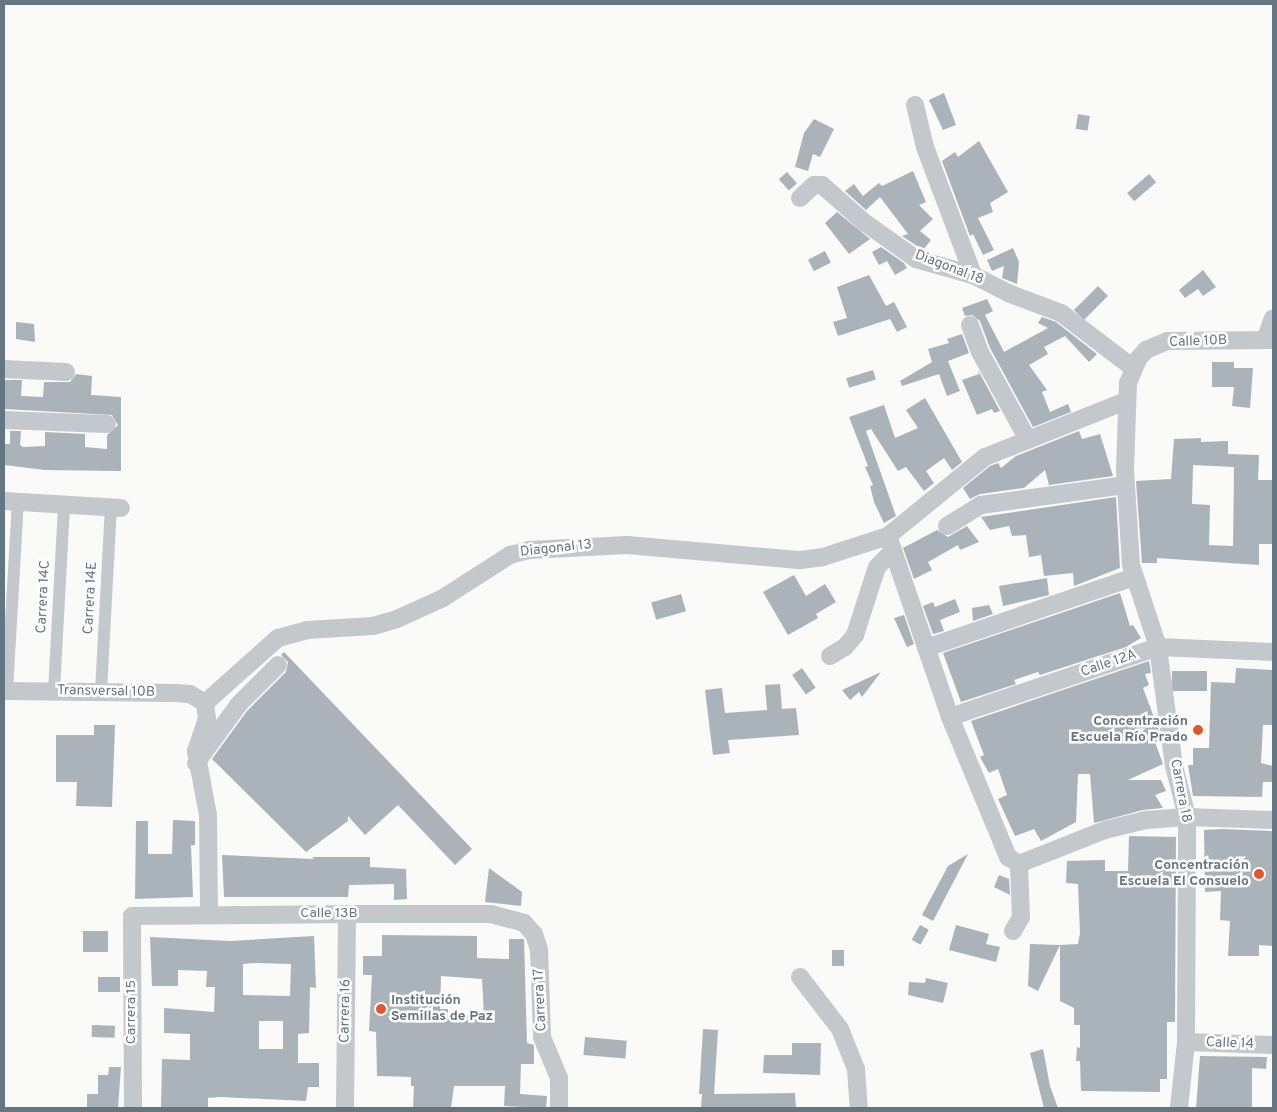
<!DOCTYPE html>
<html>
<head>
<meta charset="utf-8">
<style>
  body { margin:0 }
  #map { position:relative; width:1277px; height:1112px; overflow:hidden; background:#fafaf8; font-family:Overpass,sans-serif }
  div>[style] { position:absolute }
  .building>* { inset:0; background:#aab3b9; transform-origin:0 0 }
  .pedestrian>* { height:12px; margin:-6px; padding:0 6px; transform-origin:6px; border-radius:6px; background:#c3c8cc }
  .minor>* { height:18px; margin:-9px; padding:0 9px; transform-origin:9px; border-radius:9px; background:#c3c8cc }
  .dots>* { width:14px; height:14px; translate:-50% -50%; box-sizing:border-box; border:2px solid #fff; border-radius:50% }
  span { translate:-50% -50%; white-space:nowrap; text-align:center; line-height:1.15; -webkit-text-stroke:5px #fff; paint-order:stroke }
  .street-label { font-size:14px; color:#657683 }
  .poi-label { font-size:14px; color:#657683; font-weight:700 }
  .right { translate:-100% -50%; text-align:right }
  .left { translate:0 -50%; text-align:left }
  .frame { position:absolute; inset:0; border:5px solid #657683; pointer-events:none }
</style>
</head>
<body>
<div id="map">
  <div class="building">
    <div style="clip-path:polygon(944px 93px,956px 125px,943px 130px,929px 100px)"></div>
    <div style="left:1078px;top:114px;width:12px;height:15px;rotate:9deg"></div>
    <div style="clip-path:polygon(814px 119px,834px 129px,820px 157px,813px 154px,808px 171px,795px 167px,804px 133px)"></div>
    <div style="clip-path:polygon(979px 141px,1008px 192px,990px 203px,993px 212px,978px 218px,994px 250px,983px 255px,973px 234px,970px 236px,942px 161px,955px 152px,958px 157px)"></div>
    <div style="clip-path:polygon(913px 171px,926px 202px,919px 205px,933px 219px,920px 231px,931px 240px,923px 250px,902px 236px,908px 234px,880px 197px,866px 210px,845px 191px,854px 184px,863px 196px,879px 183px,882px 186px)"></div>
    <div style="left:787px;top:172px;width:15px;height:11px;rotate:48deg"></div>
    <div style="left:1149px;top:174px;width:11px;height:29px;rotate:49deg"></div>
    <div style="clip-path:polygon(837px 212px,870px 239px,849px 254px,825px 223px)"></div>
    <div style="clip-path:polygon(881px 247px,904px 263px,907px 268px,895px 275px,887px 261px,879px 265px,872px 252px)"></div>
    <div style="clip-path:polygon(1013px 248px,1019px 262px,1017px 284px,1002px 278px,1004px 266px,992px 271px,987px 260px)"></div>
    <div style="left:825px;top:251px;width:13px;height:19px;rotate:63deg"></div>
    <div style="clip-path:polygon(1203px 270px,1216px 287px,1203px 296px,1198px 289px,1185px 298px,1179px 290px)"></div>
    <div style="clip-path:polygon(869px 275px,886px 306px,894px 302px,907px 327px,897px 332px,890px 319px,838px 336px,833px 322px,847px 318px,837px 287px)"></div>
    <div style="left:1098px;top:286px;width:14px;height:34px;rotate:45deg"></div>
    <div style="clip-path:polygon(987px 299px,993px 311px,985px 315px,1004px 352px,1048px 328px,1038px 323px,1042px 317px,1056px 322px,1097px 354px,1089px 362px,1065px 336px,1044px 347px,1048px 354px,1029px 365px,1047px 390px,1042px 392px,1050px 412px,1068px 404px,1071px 412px,1033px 427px,990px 348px,980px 321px,972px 315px,965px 316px,962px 308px)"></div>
    <div style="clip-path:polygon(16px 322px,34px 324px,35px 342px,16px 339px)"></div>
    <div style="clip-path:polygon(962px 334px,969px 353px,948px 361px,960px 391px,947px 396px,939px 374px,902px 386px,900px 381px,932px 362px,928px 349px,949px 343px,947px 339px)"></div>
    <div style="clip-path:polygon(1212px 362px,1234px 362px,1234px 368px,1253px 368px,1250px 408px,1232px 406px,1234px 387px,1212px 387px)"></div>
    <div style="left:873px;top:370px;width:10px;height:28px;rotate:73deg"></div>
    <div style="clip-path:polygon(978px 370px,1000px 411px,994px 413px,992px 409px,977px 415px,962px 380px,979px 374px)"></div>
    <div style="clip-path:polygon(76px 374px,92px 376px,91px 395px,121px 397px,121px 471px,45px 470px,4px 465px,4px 444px,10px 444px,10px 431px,21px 431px,20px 445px,23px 447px,45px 446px,45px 432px,85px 434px,85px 447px,107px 449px,107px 435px,118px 425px,112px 415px,4px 409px,4px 380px,22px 380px,21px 396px,43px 397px,44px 382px,70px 382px)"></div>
    <div style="clip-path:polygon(925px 398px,962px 462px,952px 470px,944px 458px,926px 471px,934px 483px,924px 491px,906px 467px,898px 471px,871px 429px,866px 431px,896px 516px,884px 523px,874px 502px,870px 486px,873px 485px,865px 467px,868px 466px,849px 417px,884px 405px,895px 438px,918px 428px,906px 410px)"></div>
    <div style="clip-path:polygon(1079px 431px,1082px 439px,1100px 434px,1113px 476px,1049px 485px,1045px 470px,1024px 488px,980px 494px,970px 499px,963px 488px,990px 466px,998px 463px,1001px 468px,1016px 456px)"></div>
    <div style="clip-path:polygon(evenodd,1201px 438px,1201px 442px,1228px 441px,1228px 454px,1259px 455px,1258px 480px,1273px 480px,1273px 544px,1259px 544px,1259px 565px,1157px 558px,1157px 563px,1142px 563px,1136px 481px,1171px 479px,1174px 439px,1201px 438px,1193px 465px,1234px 467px,1233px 546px,1209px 545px,1210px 505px,1192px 504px,1193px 465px)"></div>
    <div style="clip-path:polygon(1116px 497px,1120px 568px,1074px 586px,1073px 573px,1044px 576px,1041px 555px,1029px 557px,1026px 535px,1012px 536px,1009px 526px,990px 530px,981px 517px)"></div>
    <div style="clip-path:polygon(967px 526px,979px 542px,960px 550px,958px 545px,928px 562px,932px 570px,914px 579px,903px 548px,937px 530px,948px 537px)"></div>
    <div style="clip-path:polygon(794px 575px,806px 596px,825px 584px,836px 602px,816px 614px,818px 618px,788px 635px,763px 592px)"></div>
    <div style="clip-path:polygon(1047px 578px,1049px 595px,1003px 606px,999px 586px)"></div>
    <div style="clip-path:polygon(1120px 593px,1130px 626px,1133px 625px,1141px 638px,1126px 647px,1040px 675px,1038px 672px,1014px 680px,1016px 684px,961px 702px,943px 653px)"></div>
    <div style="left:681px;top:594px;width:18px;height:31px;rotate:74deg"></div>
    <div style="clip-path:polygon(955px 599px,960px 612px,940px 620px,944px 631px,933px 634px,923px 606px,933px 602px,935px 607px)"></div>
    <div style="clip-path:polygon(989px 605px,993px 614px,973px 621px,972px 608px)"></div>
    <div style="clip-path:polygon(904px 615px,914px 644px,907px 647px,894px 618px)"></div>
    <div style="clip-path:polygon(284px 652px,472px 849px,455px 865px,398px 805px,365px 835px,348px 816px,348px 821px,306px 852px,212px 759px,247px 711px,286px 672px,288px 662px,281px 655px)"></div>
    <div style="clip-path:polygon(1149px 661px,1151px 673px,1145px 674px,1149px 685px,1143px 688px,1159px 731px,1160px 740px,1155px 742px,1163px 764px,1128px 780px,1161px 780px,1166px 791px,1155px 795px,1163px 808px,1143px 810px,1094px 823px,1090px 774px,1078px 774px,1076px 822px,1041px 841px,1034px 829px,1015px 836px,998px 799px,1007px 795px,998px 769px,989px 773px,980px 757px,984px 755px,971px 721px)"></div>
    <div style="left:802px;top:668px;width:24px;height:12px;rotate:55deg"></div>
    <div style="clip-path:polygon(1236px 668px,1273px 670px,1273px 725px,1263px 725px,1261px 763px,1273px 766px,1273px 782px,1263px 782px,1262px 797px,1193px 796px,1188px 765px,1193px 765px,1193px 748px,1209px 748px,1211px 682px,1235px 683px)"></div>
    <div style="left:1172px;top:671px;width:35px;height:20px"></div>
    <div style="clip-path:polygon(881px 672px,862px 697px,859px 692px,850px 700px,842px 690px)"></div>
    <div style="clip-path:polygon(780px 684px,782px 709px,796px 708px,799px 735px,728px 740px,730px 753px,713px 755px,705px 690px,722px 688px,725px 713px,767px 710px,765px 685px)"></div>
    <div style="clip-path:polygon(94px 725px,115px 725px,112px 807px,76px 806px,77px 782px,56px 782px,56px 735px,94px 735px)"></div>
    <div style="clip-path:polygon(173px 820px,195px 821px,195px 845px,191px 845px,193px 897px,135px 899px,136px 821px,148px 821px,148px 854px,172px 854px)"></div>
    <div style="clip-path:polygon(1222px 829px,1273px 831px,1273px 946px,1259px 945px,1259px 956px,1228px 956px,1230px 921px,1220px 920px,1221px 891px,1205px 892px,1204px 830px)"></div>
    <div style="clip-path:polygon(1129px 836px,1176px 837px,1175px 1022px,1167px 1022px,1167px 1079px,1160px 1079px,1160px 1092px,1081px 1091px,1080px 1061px,1076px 1061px,1077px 1047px,1080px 1048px,1080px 1025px,1074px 1025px,1074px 1008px,1060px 1001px,1060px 945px,1078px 944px,1080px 933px,1078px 884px,1066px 883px,1067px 861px,1105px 860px,1105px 871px,1128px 871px)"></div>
    <div style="clip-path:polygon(968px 854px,933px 921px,922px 915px,948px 866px)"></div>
    <div style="clip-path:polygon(222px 855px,314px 859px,312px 857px,370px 857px,370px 867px,406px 869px,407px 899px,394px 900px,394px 884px,349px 885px,348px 897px,224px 897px)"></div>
    <div style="clip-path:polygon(489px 868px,522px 892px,521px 906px,485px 902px)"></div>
    <div style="clip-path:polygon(999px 875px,1009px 879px,1010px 895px,994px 887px)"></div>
    <div style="left:920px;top:925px;width:10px;height:17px;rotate:29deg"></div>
    <div style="clip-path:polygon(956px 925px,989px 934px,986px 944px,1000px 947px,996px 962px,949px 950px)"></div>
    <div style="left:83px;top:931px;width:25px;height:21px"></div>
    <div style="clip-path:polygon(evenodd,382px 935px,477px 936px,477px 958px,509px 959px,509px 939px,524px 939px,527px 1043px,534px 1045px,534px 1064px,521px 1064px,520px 1094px,547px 1096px,546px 1108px,504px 1106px,505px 1086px,454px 1086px,451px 1108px,413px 1108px,414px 1086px,411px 1086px,411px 1077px,377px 1076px,376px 1032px,369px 1031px,372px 975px,363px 975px,363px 956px,382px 956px,382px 935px,441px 976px,482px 979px,484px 1015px,448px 1015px,448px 1009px,440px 1009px,441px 976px)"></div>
    <div style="clip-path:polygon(evenodd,314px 936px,316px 988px,310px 987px,309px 1033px,298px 1034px,298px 1063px,319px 1063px,319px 1087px,308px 1087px,306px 1101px,220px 1097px,208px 1098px,208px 1108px,161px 1108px,162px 1059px,190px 1060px,190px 1034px,164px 1033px,164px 1008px,214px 1012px,215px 987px,206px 987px,207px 971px,178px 970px,178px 986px,152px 986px,150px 937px,230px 941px,314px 936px,255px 963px,291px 964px,290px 996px,243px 995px,243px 964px,255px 963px,314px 936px,259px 1021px,283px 1021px,283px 1049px,259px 1049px,259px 1021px)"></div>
    <div style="clip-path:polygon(1030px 944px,1060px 945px,1038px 991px,1028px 986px)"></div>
    <div style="left:832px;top:950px;width:12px;height:16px"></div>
    <div style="left:98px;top:977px;width:22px;height:15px"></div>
    <div style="clip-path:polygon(926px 978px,948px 983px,943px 1003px,908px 995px,909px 982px,925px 983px)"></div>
    <div style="left:92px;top:1025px;width:23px;height:12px;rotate:2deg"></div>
    <div style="clip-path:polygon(703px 1029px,718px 1030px,714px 1094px,795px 1093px,796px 1108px,701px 1108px,702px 1094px,699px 1094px)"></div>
    <div style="left:585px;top:1037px;width:42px;height:18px;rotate:5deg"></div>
    <div style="clip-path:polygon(792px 1043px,821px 1043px,820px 1075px,763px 1073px,764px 1055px,792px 1055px)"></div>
    <div style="clip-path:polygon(1043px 1049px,1050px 1086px,1058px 1108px,1044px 1108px,1030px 1053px)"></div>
    <div style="clip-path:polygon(1200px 1056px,1267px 1057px,1266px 1069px,1252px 1068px,1252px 1108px,1196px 1108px)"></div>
    <div style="clip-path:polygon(109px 1067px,121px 1067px,118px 1108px,87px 1108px,87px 1094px,98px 1094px,98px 1075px,108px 1075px)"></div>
  </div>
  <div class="pedestrian">
    <div style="left:7px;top:691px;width:189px;rotate:-86.7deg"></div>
    <div style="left:54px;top:691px;width:187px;rotate:-86.9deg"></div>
    <div style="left:101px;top:691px;width:184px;rotate:-86.9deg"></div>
  </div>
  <div class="minor">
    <div style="left:915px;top:105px;width:43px;rotate:76.6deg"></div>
    <div style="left:925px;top:147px;width:137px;rotate:69.4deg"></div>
    <div style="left:800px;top:198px;width:19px;rotate:-43deg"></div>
    <div style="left:814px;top:185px;width:8px"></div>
    <div style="left:822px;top:185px;width:56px;rotate:41.4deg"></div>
    <div style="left:864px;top:222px;width:64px;rotate:35.4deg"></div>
    <div style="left:916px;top:259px;width:59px;rotate:15.7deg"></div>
    <div style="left:973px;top:275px;width:39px;rotate:27deg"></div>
    <div style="left:1008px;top:293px;width:57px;rotate:20.7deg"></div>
    <div style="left:1061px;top:313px;width:89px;rotate:37.3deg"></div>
    <div style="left:970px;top:325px;width:29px;rotate:70deg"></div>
    <div style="left:980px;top:352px;width:100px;rotate:61.4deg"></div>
    <div style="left:1265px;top:340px;width:23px;rotate:-70deg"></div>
    <div style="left:4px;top:369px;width:62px;rotate:2.8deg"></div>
    <div style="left:4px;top:420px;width:103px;rotate:2.2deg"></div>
    <div style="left:4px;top:501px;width:117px;rotate:3.4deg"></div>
    <div style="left:947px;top:526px;width:40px;rotate:-32deg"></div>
    <div style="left:981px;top:505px;width:145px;rotate:-7.9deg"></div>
    <div style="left:888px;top:536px;width:191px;rotate:71.1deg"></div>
    <div style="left:950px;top:717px;width:152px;rotate:67.5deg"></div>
    <div style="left:1008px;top:857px;width:13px;rotate:32deg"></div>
    <div style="left:926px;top:648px;width:220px;rotate:-18.8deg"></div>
    <div style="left:830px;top:656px;width:17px;rotate:-31deg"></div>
    <div style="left:845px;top:647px;width:16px;rotate:-50deg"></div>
    <div style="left:855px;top:635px;width:71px;rotate:-72.1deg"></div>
    <div style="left:877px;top:567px;width:23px;rotate:-45deg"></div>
    <div style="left:4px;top:691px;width:171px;rotate:0.7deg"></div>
    <div style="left:175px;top:693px;width:15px;rotate:4deg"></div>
    <div style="left:190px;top:694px;width:17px;rotate:31deg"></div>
    <div style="left:205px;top:703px;width:16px;rotate:83deg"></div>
    <div style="left:207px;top:719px;width:34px;rotate:109deg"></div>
    <div style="left:196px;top:751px;width:65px;rotate:79.4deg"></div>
    <div style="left:208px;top:815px;width:100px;rotate:89.4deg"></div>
    <div style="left:205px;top:703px;width:98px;rotate:-41.7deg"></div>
    <div style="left:278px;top:638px;width:30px;rotate:-15deg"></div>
    <div style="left:307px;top:630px;width:66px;rotate:-3.5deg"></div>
    <div style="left:373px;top:626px;width:25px;rotate:-16deg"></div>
    <div style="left:397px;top:619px;width:51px;rotate:-24.5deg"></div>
    <div style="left:443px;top:598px;width:80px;rotate:-32.7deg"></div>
    <div style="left:510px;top:555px;width:20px;rotate:-15deg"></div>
    <div style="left:529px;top:550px;width:98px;rotate:-2.9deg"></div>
    <div style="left:627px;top:545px;width:174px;rotate:5deg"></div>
    <div style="left:800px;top:560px;width:23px;rotate:-7deg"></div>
    <div style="left:823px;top:557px;width:68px;rotate:-17.9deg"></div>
    <div style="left:888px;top:536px;width:125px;rotate:-39.2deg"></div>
    <div style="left:985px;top:457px;width:152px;rotate:-21.7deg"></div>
    <div style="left:950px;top:717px;width:219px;rotate:-18.6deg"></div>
    <div style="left:1158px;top:647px;width:115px;rotate:2.5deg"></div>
    <div style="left:196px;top:763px;width:73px;rotate:-53.9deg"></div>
    <div style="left:239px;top:704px;width:55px;rotate:-45deg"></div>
    <div style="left:1019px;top:864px;width:92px;rotate:-21.6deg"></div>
    <div style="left:1105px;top:830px;width:42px;rotate:-13.7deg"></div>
    <div style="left:1146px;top:820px;width:41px;rotate:-4.2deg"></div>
    <div style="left:1187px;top:817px;width:86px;rotate:2deg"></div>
    <div style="left:1013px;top:931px;width:16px;rotate:-60deg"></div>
    <div style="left:1021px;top:917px;width:53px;rotate:-92.2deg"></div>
    <div style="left:800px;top:977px;width:66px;rotate:52.4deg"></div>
    <div style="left:840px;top:1029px;width:43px;rotate:68.2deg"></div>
    <div style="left:856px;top:1069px;width:39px;rotate:86deg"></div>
    <div style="left:1186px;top:1042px;width:87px;rotate:2deg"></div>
    <div style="left:133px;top:1108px;width:192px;rotate:-90.3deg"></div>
    <div style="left:132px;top:916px;width:215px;rotate:-0.5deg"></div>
    <div style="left:347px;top:914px;width:144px"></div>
    <div style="left:491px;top:914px;width:34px;rotate:15deg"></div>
    <div style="left:524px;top:923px;width:15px;rotate:48deg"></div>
    <div style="left:534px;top:934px;width:16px;rotate:72deg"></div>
    <div style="left:539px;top:949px;width:88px;rotate:88deg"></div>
    <div style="left:542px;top:1037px;width:44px;rotate:67.5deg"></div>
    <div style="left:559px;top:1078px;width:30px;rotate:90deg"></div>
    <div style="left:345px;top:1108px;width:194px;rotate:-89.4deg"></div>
    <div style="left:1179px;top:1108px;width:66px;rotate:-83.9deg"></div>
    <div style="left:1186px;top:1042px;width:225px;rotate:-89.7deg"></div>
    <div style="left:1187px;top:817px;width:53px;rotate:-104.3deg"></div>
    <div style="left:1174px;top:766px;width:120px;rotate:-97.7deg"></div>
    <div style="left:1158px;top:647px;width:86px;rotate:-108.2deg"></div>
    <div style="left:1131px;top:565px;width:96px;rotate:-93.6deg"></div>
    <div style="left:1125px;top:469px;width:86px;rotate:-88deg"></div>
    <div style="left:1128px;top:383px;width:26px;rotate:-67deg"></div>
    <div style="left:1138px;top:359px;width:12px;rotate:-48deg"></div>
    <div style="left:1146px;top:350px;width:23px;rotate:-23deg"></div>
    <div style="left:1167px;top:341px;width:106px;rotate:-0.5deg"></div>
  </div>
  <div class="dots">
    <div style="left:1198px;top:730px;background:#e4572e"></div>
    <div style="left:1259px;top:874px;background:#e4572e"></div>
    <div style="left:381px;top:1009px;background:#e4572e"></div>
  </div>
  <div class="street-label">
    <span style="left:949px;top:268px;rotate:21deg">Diagonal 18</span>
    <span style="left:1198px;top:342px;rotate:-2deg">Calle 10B</span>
    <span style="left:556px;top:549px;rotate:-6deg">Diagonal 13</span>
    <span style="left:44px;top:597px;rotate:-87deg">Carrera 14C</span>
    <span style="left:91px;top:598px;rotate:-87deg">Carrera 14E</span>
    <span style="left:1109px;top:664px;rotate:-19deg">Calle 12A</span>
    <span style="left:106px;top:692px;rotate:1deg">Transversal 10B</span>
    <span style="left:1180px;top:791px;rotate:79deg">Carrera 18</span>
    <span style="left:329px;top:914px">Calle 13B</span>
    <span style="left:541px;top:1000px;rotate:-93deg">Carrera 17</span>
    <span style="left:346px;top:1011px;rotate:-89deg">Carrera 16</span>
    <span style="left:132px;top:1012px;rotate:-90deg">Carrera 15</span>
    <span style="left:1230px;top:1044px;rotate:2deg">Calle 14</span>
  </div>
  <div class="poi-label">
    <span class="right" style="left:1188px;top:730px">Concentración<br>Escuela Río Prado</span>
    <span class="right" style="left:1249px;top:874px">Concentración<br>Escuela El Consuelo</span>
    <span class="left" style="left:391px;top:1009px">Institución<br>Semillas de Paz</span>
  </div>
  <div class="frame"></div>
</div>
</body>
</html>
